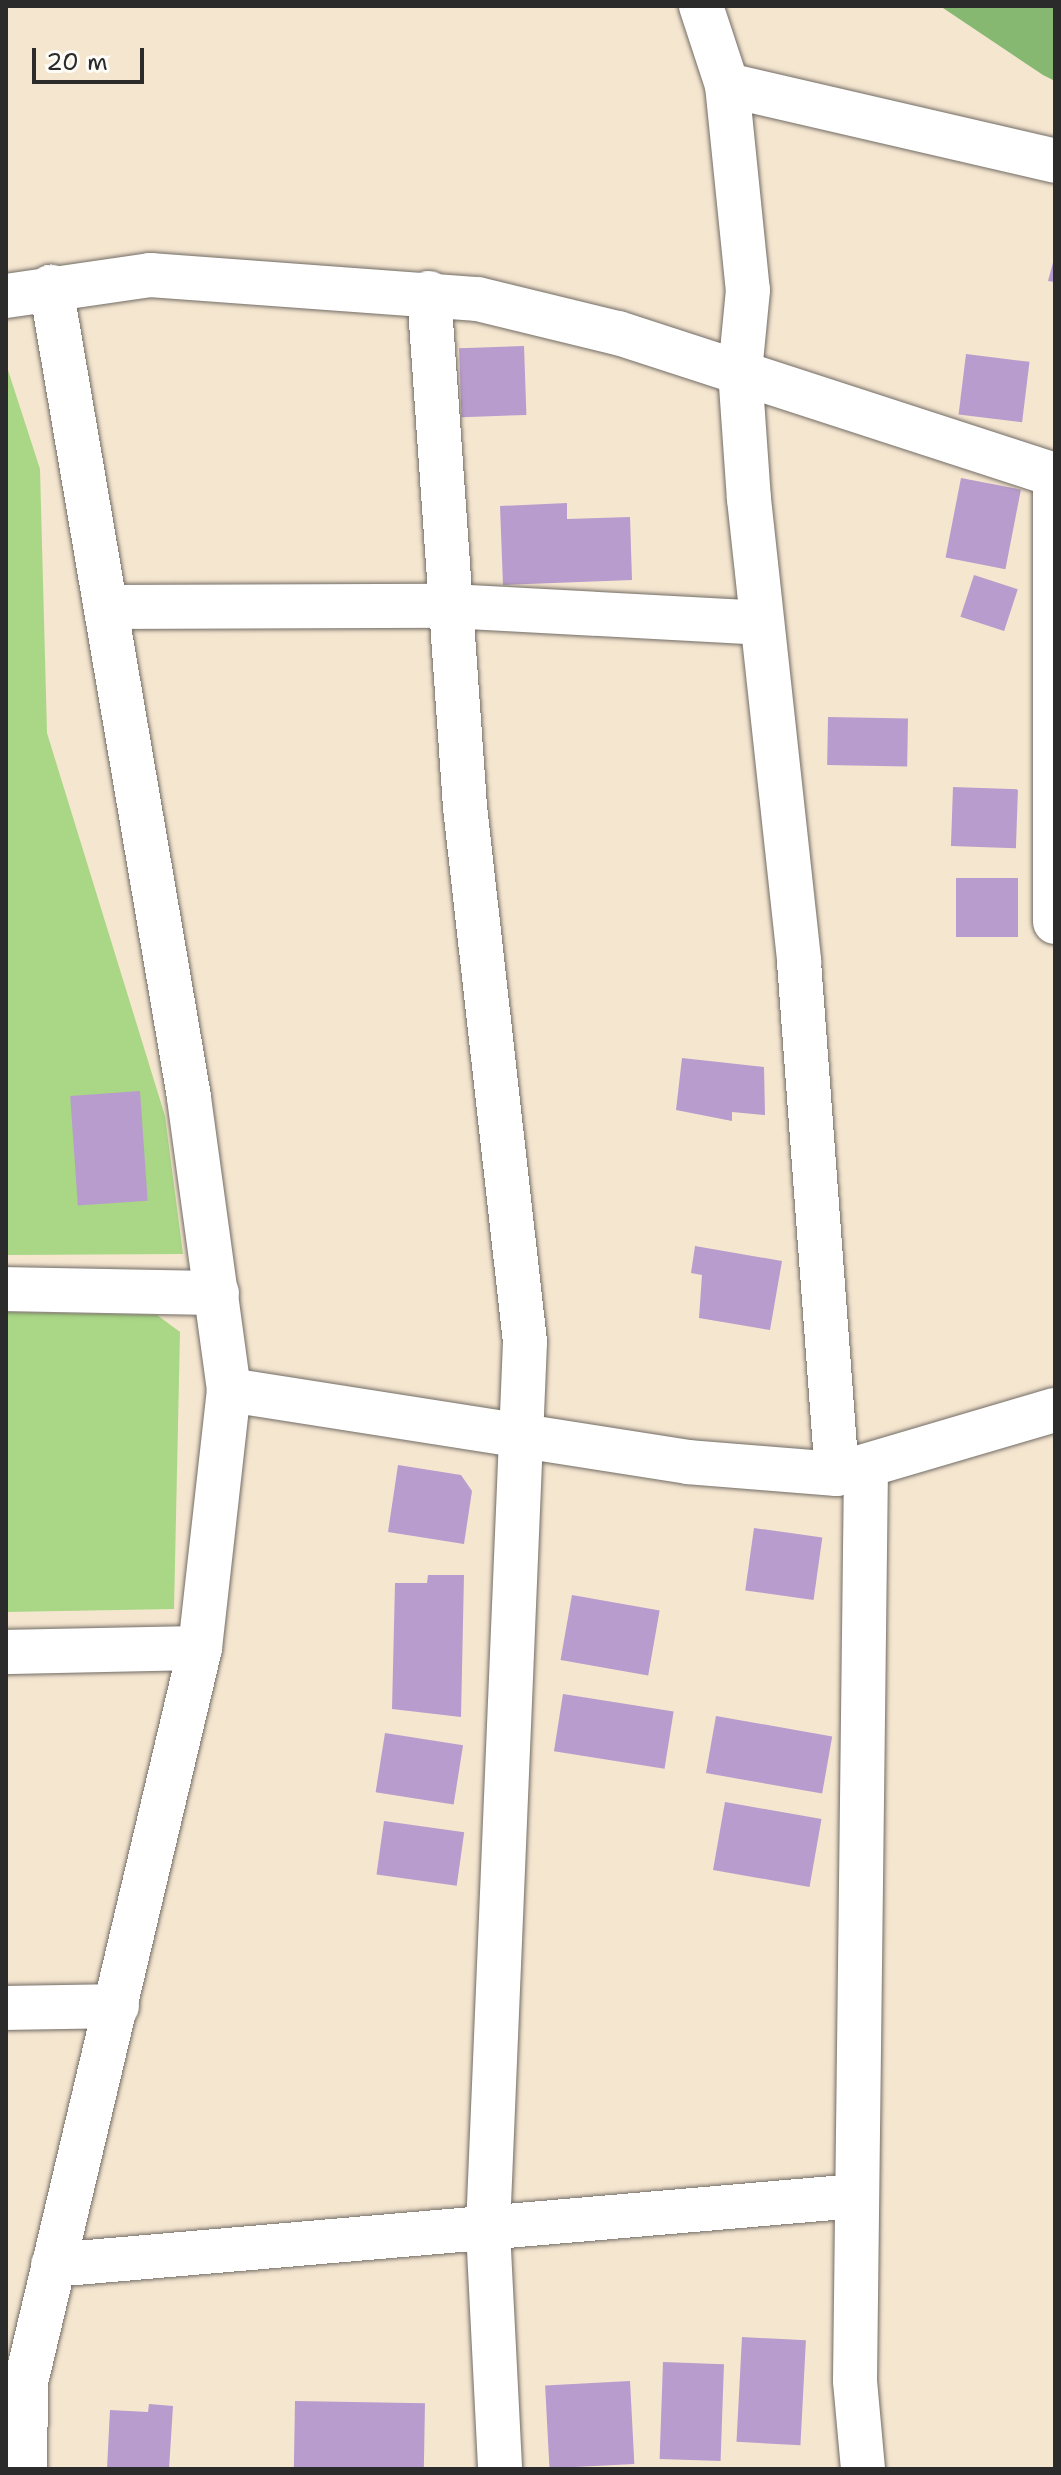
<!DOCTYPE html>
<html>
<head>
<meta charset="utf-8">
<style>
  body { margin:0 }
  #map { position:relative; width:1061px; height:2475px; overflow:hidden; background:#f5e6d0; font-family:"Shantell Sans",sans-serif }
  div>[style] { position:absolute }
  .green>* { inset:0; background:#a9d785 }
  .forest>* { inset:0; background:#86b872 }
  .building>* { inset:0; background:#b89ccd; transform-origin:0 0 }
  .roads { filter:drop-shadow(0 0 2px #726c65) drop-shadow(0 0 2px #726c65) }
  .minor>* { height:44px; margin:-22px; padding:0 22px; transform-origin:22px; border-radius:22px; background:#fff }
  span { translate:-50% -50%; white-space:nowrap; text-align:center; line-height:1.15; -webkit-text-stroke:6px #fdfcf7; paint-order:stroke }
  .frame { position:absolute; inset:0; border:8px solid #2b2b2b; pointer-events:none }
  .scale { position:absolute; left:32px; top:48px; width:112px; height:36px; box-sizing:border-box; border:4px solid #2b2b2b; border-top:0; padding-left:10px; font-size:24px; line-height:28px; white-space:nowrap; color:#2b2b2b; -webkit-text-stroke:6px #fdfcf7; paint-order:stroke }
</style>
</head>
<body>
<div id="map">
  <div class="green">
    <div style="clip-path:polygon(6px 364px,40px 469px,47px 733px,165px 1116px,183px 1254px,6px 1255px)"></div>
    <div style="clip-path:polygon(6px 1312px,157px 1315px,180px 1332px,174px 1609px,6px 1612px)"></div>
  </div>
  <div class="forest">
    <div style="clip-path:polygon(940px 6px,1055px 6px,1055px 81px,1043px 75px)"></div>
  </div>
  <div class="building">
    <div style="clip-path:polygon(1054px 259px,1055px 259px,1055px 282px,1048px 281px)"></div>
    <div style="left:524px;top:346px;width:69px;height:65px;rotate:88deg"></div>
    <div style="left:966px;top:354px;width:64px;height:61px;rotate:7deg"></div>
    <div style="left:961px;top:478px;width:61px;height:81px;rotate:11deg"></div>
    <div style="clip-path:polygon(567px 503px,567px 519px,630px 517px,632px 580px,503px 585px,500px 506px)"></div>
    <div style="left:974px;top:575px;width:46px;height:44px;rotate:18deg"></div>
    <div style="left:828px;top:717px;width:80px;height:48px;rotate:1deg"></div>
    <div style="left:953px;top:787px;width:65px;height:59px;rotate:2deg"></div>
    <div style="left:956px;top:878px;width:62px;height:59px"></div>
    <div style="clip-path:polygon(682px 1058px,764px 1067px,765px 1115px,732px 1112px,732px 1121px,676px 1110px)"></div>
    <div style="left:140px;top:1091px;width:110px;height:70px;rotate:86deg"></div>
    <div style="clip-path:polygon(695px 1246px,782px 1261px,770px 1330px,699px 1318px,702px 1275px,691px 1273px)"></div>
    <div style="clip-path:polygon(398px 1465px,461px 1475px,472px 1491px,464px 1544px,388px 1532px)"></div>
    <div style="left:754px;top:1528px;width:69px;height:63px;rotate:8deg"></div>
    <div style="clip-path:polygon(428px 1575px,464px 1575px,461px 1717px,392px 1709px,395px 1583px,427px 1583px)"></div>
    <div style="left:572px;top:1595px;width:89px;height:66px;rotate:10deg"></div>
    <div style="left:563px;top:1694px;width:112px;height:58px;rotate:9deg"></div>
    <div style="left:716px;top:1716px;width:118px;height:58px;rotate:10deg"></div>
    <div style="left:385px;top:1733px;width:79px;height:60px;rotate:9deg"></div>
    <div style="left:725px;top:1802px;width:98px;height:69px;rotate:10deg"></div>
    <div style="left:384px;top:1821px;width:81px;height:54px;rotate:8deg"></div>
    <div style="left:742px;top:2337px;width:64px;height:105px;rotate:3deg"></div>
    <div style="left:663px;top:2362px;width:61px;height:97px;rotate:2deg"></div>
    <div style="left:630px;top:2381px;width:83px;height:85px;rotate:87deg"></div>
    <div style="left:295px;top:2401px;width:130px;height:68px;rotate:1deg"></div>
    <div style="clip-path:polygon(149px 2404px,173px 2406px,169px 2469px,107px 2469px,110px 2410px,148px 2412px)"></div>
  </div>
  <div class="roads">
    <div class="minor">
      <div style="left:701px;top:6px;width:83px;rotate:71.8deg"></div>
      <div style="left:727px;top:85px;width:206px;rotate:84.2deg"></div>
      <div style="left:748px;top:290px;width:81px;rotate:95.6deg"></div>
      <div style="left:740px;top:371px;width:128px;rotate:86deg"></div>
      <div style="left:749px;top:499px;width:466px;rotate:83.8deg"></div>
      <div style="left:799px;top:962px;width:513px;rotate:85.76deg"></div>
      <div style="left:727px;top:85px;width:337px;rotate:13deg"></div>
      <div style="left:429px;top:293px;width:515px;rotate:85.99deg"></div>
      <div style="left:465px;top:807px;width:538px;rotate:83.6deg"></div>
      <div style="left:525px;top:1342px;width:889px;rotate:92.39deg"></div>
      <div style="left:488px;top:2230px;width:239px;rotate:87.1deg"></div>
      <div style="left:6px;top:296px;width:146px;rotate:-8.3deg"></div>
      <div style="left:150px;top:275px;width:329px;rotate:4.2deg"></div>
      <div style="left:478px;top:299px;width:144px;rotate:13.7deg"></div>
      <div style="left:618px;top:333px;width:459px;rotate:18deg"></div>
      <div style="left:1055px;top:475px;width:447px;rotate:90deg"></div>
      <div style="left:107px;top:607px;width:343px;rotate:-0.2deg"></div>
      <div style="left:450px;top:606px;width:311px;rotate:3.1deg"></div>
      <div style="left:6px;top:1289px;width:211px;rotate:1.1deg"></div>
      <div style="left:229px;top:1390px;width:464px;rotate:8.9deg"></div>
      <div style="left:687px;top:1462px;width:150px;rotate:4.6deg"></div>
      <div style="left:837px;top:1474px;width:227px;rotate:-16.4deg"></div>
      <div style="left:6px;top:1652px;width:194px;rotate:-1.2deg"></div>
      <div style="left:6px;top:2008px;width:111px;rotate:-1deg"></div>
      <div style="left:53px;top:2265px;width:806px;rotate:-4.91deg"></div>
      <div style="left:25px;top:2469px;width:87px;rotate:-89.3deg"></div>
      <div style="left:26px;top:2382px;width:754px;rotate:-76.66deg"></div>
      <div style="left:200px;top:1648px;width:260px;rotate:-83.6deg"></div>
      <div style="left:229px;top:1390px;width:296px;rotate:-97.8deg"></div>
      <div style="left:189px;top:1097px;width:822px;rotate:-99.67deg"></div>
      <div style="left:863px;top:2469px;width:88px;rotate:-95.2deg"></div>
      <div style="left:855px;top:2381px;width:911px;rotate:-89.31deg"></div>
    </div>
  </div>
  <div class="frame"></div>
  <div class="scale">20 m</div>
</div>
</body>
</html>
